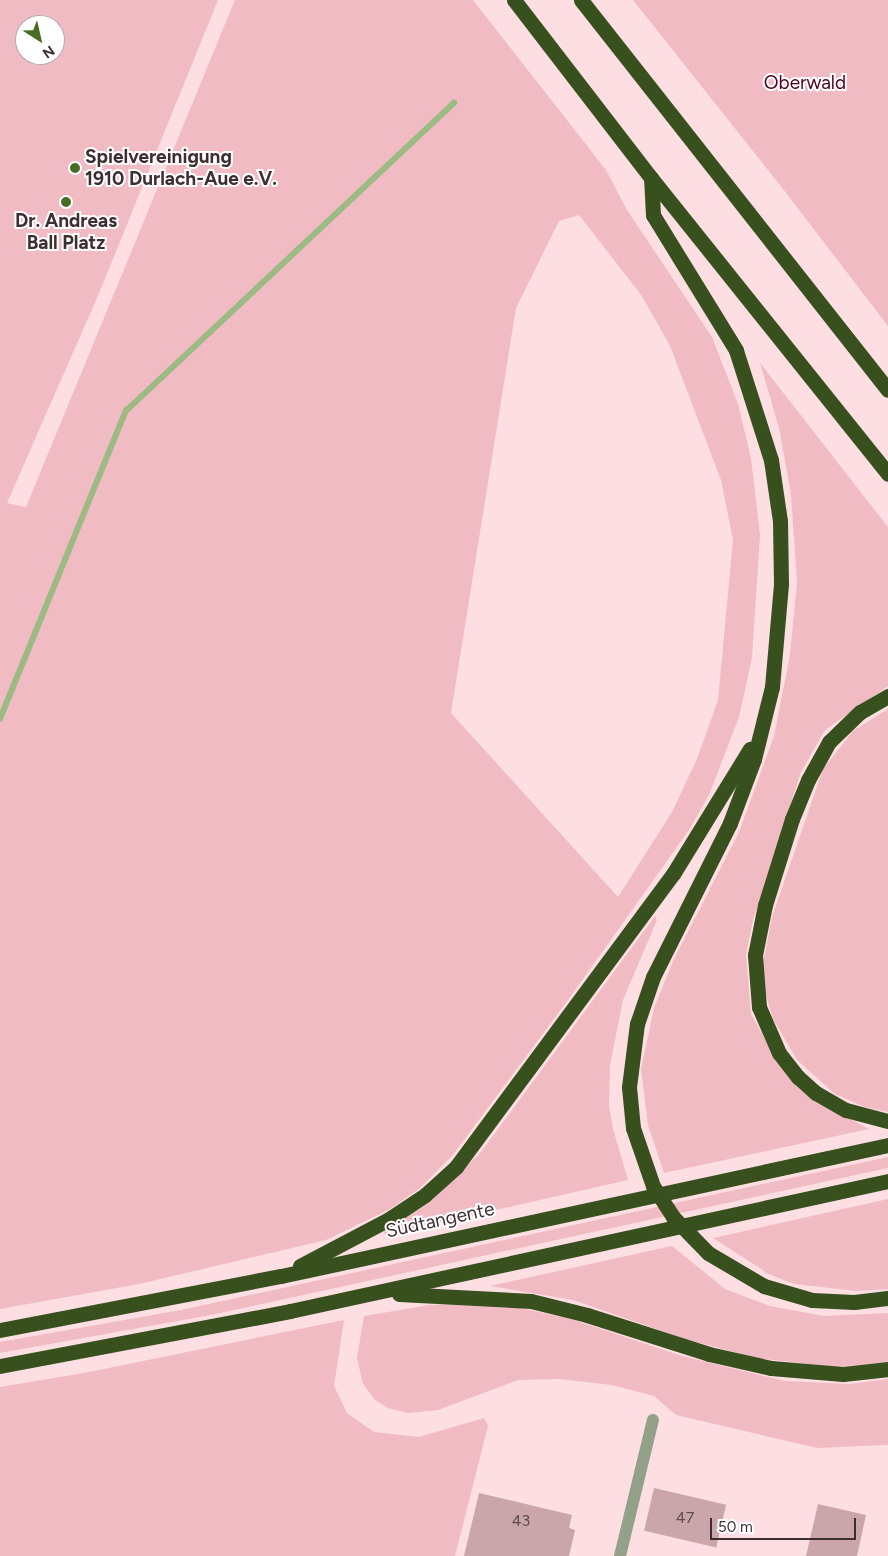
<!DOCTYPE html>
<html>
<head>
<meta charset="utf-8">
<style>
  body { margin:0 }
  #map { position:relative; width:888px; height:1556px; overflow:hidden; background:#fddfe3; font-family:Figtree,sans-serif }
  div>[style] { position:absolute }
  .green>* { inset:0; background:#f1bbc4 }
  .stream>* { height:5.5px; margin:-2.75px; padding:0 2.75px; transform-origin:2.75px; border-radius:2.75px; background:#9cba83 }
  .building>* { inset:0; background:#caa6ab; transform-origin:0 0 }
  .minor>* { height:12px; margin:-6px; padding:0 6px; transform-origin:6px; border-radius:6px; background:#94a189 }
  .highway>* { height:15px; margin:-7.5px; padding:0 7.5px; transform-origin:7.5px; border-radius:7.5px; background:#38501e }
  .highway-bridge>* { height:15px; margin:-7.5px; padding:0 7.5px; transform-origin:7.5px; border-radius:7.5px; background:#38501e }
  .dots>* { width:14px; height:14px; translate:-50% -50%; box-sizing:border-box; border:2px solid #fff; border-radius:50% }
  span { translate:-50% -50%; white-space:nowrap; text-align:center; line-height:1.15; -webkit-text-stroke:4px #fff; paint-order:stroke }
  .number-label { font-size:16px; color:#604c50 }
  .number-label span { -webkit-text-stroke-width:0 }
  .park-label { font-size:19px; color:#52021f }
  .poi-label { font-size:19px; color:#3d2e31; font-weight:700 }
  .left { translate:0 -50%; text-align:left }
  .street-label { font-size:19px; color:#3d2e31 }
  .north { position:absolute; left:15px; top:15px; width:50px; height:50px; box-sizing:border-box; background:#fff; border:1px solid #b1abad; border-radius:50%; rotate:145deg; font-size:14px; font-weight:700; line-height:20px; text-align:center; color:#3d2e31 }
  .north::after { content:''; display:block; margin:auto; width:18px; height:22px; background:#496c24; clip-path:polygon(50% 0,100% 100%,50% 72%,0 100%) }
  .scale { position:absolute; left:710px; top:1518px; width:146px; height:22px; box-sizing:border-box; border:2px solid #3d2e31; border-top:0; padding-left:6px; font-size:15px; line-height:18px; white-space:nowrap; color:#3d2e31; -webkit-text-stroke:4px #fff; paint-order:stroke }
</style>
</head>
<body>
<div id="map">
  <div class="green">
    <div style="clip-path:polygon(evenodd,0 0,218px 0,100px 291px,7px 503px,26px 507px,235px 0,473px 0,606px 170px,627px 210px,712px 337px,738px 404px,751px 458px,760px 535px,752px 658px,739px 717px,709px 795px,689px 830px,568px 1000px,452px 1156px,420px 1188px,390px 1209px,326px 1240px,139px 1284px,0 1309px,0 0,25px 25px,55px 25px,55px 55px,25px 55px,25px 25px,0 0,579px 215px,642px 296px,670px 346px,721px 480px,733px 540px,718px 700px,697px 759px,672px 812px,618px 897px,451px 713px,516px 308px,559px 221px,579px 215px)"></div>
    <div style="clip-path:polygon(633px 0,888px 0,888px 326px,783px 189px)"></div>
    <div style="clip-path:polygon(760px 363px,888px 527px,888px 686px,825px 730px,801px 772px,753px 920px,746px 955px,751px 1014px,778px 1062px,817px 1101px,869px 1129px,664px 1173px,648px 1125px,641px 1069px,654px 1008px,674px 959px,739px 832px,774px 736px,790px 655px,797px 582px,791px 494px,779px 428px)"></div>
    <div style="clip-path:polygon(888px 709px,888px 1112px,865px 1107px,835px 1094px,797px 1060px,773px 1019px,766px 995px,763px 964px,772px 917px,823px 769px,853px 731px)"></div>
    <div style="clip-path:polygon(655px 916px,657px 920px,623px 1000px,610px 1065px,609px 1105px,613px 1129px,628px 1180px,385px 1235px,384px 1232px,429px 1203px,481px 1152px)"></div>
    <div style="clip-path:polygon(888px 1157px,888px 1168px,211px 1315px,0 1353px,0 1342px,181px 1310px)"></div>
    <div style="clip-path:polygon(888px 1199px,888px 1289px,857px 1291px,794px 1284px,761px 1271px,766px 1272px,713px 1238px)"></div>
    <div style="clip-path:polygon(672px 1246px,725px 1289px,770px 1306px,824px 1316px,888px 1313px,888px 1362px,837px 1367px,756px 1358px,685px 1339px,573px 1300px,490px 1286px)"></div>
    <div style="clip-path:polygon(464px 1304px,517px 1307px,574px 1320px,682px 1356px,785px 1381px,849px 1384px,888px 1379px,888px 1445px,817px 1448px,676px 1415px,654px 1396px,612px 1385px,559px 1379px,518px 1380px,438px 1410px,408px 1413px,388px 1408px,375px 1400px,363px 1384px,357px 1358px,364px 1316px,429px 1305px)"></div>
    <div style="clip-path:polygon(344px 1320px,334px 1386px,347px 1413px,374px 1432px,419px 1437px,484px 1418px,488px 1426px,455px 1556px,0 1556px,0 1387px,84px 1373px)"></div>
  </div>
  <div class="stream">
    <div style="left:0;top:719px;width:333px;rotate:-67.8deg"></div>
    <div style="left:126px;top:411px;width:450px;rotate:-43.2deg"></div>
  </div>
  <div class="building">
    <div style="left:654px;top:1488px;width:74px;height:44px;rotate:13deg"></div>
    <div style="clip-path:polygon(479px 1493px,572px 1515px,569px 1528px,575px 1530px,569px 1556px,464px 1556px)"></div>
    <div style="clip-path:polygon(818px 1504px,866px 1515px,857px 1556px,806px 1556px)"></div>
  </div>
  <div class="minor">
    <div style="left:620px;top:1556px;width:140px;rotate:-76.4deg"></div>
  </div>
  <div class="highway">
    <div style="left:514px;top:0;width:225px;rotate:52.4deg"></div>
    <div style="left:651px;top:178px;width:379px;rotate:51.3deg"></div>
    <div style="left:581px;top:0;width:496px;rotate:51.8deg"></div>
    <div style="left:888px;top:696px;width:32px;rotate:150deg"></div>
    <div style="left:860px;top:712px;width:43px;rotate:135.9deg"></div>
    <div style="left:829px;top:742px;width:43px;rotate:118.9deg"></div>
    <div style="left:808px;top:780px;width:42px;rotate:112.3deg"></div>
    <div style="left:792px;top:819px;width:90px;rotate:107.4deg"></div>
    <div style="left:765px;top:905px;width:51px;rotate:101.3deg"></div>
    <div style="left:755px;top:955px;width:52px;rotate:85.6deg"></div>
    <div style="left:759px;top:1007px;width:50px;rotate:66.5deg"></div>
    <div style="left:779px;top:1053px;width:31px;rotate:52deg"></div>
    <div style="left:798px;top:1077px;width:24px;rotate:42deg"></div>
    <div style="left:816px;top:1093px;width:34px;rotate:30deg"></div>
    <div style="left:846px;top:1110px;width:43px;rotate:14.7deg"></div>
    <div style="left:633px;top:1128px;width:41px;rotate:-95.6deg"></div>
    <div style="left:629px;top:1087px;width:64px;rotate:-82.8deg"></div>
    <div style="left:637px;top:1024px;width:50px;rotate:-71.2deg"></div>
    <div style="left:653px;top:977px;width:172px;rotate:-63.4deg"></div>
    <div style="left:730px;top:823px;width:68px;rotate:-69.4deg"></div>
    <div style="left:754px;top:759px;width:74px;rotate:-76deg"></div>
    <div style="left:772px;top:687px;width:103px;rotate:-85deg"></div>
    <div style="left:781px;top:584px;width:63px;rotate:-90.9deg"></div>
    <div style="left:780px;top:521px;width:62px;rotate:-98.4deg"></div>
    <div style="left:771px;top:460px;width:115px;rotate:-107.7deg"></div>
    <div style="left:736px;top:350px;width:158px;rotate:-121.6deg"></div>
    <div style="left:653px;top:215px;width:37px;rotate:-93deg"></div>
    <div style="left:300px;top:1266px;width:101px;rotate:-27.8deg"></div>
    <div style="left:389px;top:1219px;width:43px;rotate:-33.7deg"></div>
    <div style="left:425px;top:1195px;width:42px;rotate:-42.1deg"></div>
    <div style="left:456px;top:1167px;width:365px;rotate:-53.5deg"></div>
    <div style="left:673px;top:874px;width:147px;rotate:-58.4deg"></div>
    <div style="left:764px;top:1286px;width:50px;rotate:16.3deg"></div>
    <div style="left:812px;top:1300px;width:42px;rotate:2.7deg"></div>
    <div style="left:854px;top:1302px;width:34px;rotate:-7deg"></div>
    <div style="left:399px;top:1294px;width:132px;rotate:3deg"></div>
    <div style="left:531px;top:1301px;width:58px;rotate:14deg"></div>
    <div style="left:587px;top:1315px;width:128px;rotate:17.7deg"></div>
    <div style="left:709px;top:1354px;width:64px;rotate:12.7deg"></div>
    <div style="left:771px;top:1368px;width:72px;rotate:4.8deg"></div>
    <div style="left:843px;top:1374px;width:45px;rotate:-6.3deg"></div>
    <div style="left:0;top:1330px;width:286px;rotate:-10.9deg"></div>
    <div style="left:281px;top:1276px;width:621px;rotate:-12.18deg"></div>
    <div style="left:0;top:1366px;width:295px;rotate:-10.7deg"></div>
    <div style="left:290px;top:1311px;width:612px;rotate:-12.26deg"></div>
  </div>
  <div class="highway-bridge">
    <div style="left:633px;top:1128px;width:61px;rotate:71deg"></div>
    <div style="left:653px;top:1186px;width:37px;rotate:57deg"></div>
    <div style="left:673px;top:1217px;width:50px;rotate:45.8deg"></div>
    <div style="left:708px;top:1253px;width:65px;rotate:30.5deg"></div>
  </div>
  <div class="dots">
    <div style="left:75px;top:168px;background:#496c24"></div>
    <div style="left:66px;top:202px;background:#496c24"></div>
  </div>
  <div class="number-label">
    <span style="left:685px;top:1518px">47</span>
    <span style="left:521px;top:1521px">43</span>
  </div>
  <div class="park-label">
    <span style="left:805px;top:83px">Oberwald</span>
  </div>
  <div class="poi-label">
    <span class="left" style="left:85px;top:168px">Spielvereinigung<br>1910 Durlach-Aue e.V.</span>
    <span style="left:66px;top:232px">Dr. Andreas<br>Ball Platz</span>
  </div>
  <div class="street-label">
    <span style="left:440px;top:1220px;rotate:-12deg">Südtangente</span>
  </div>
  <div class="north">N</div>
  <div class="scale">50 m</div>
</div>
</body>
</html>
